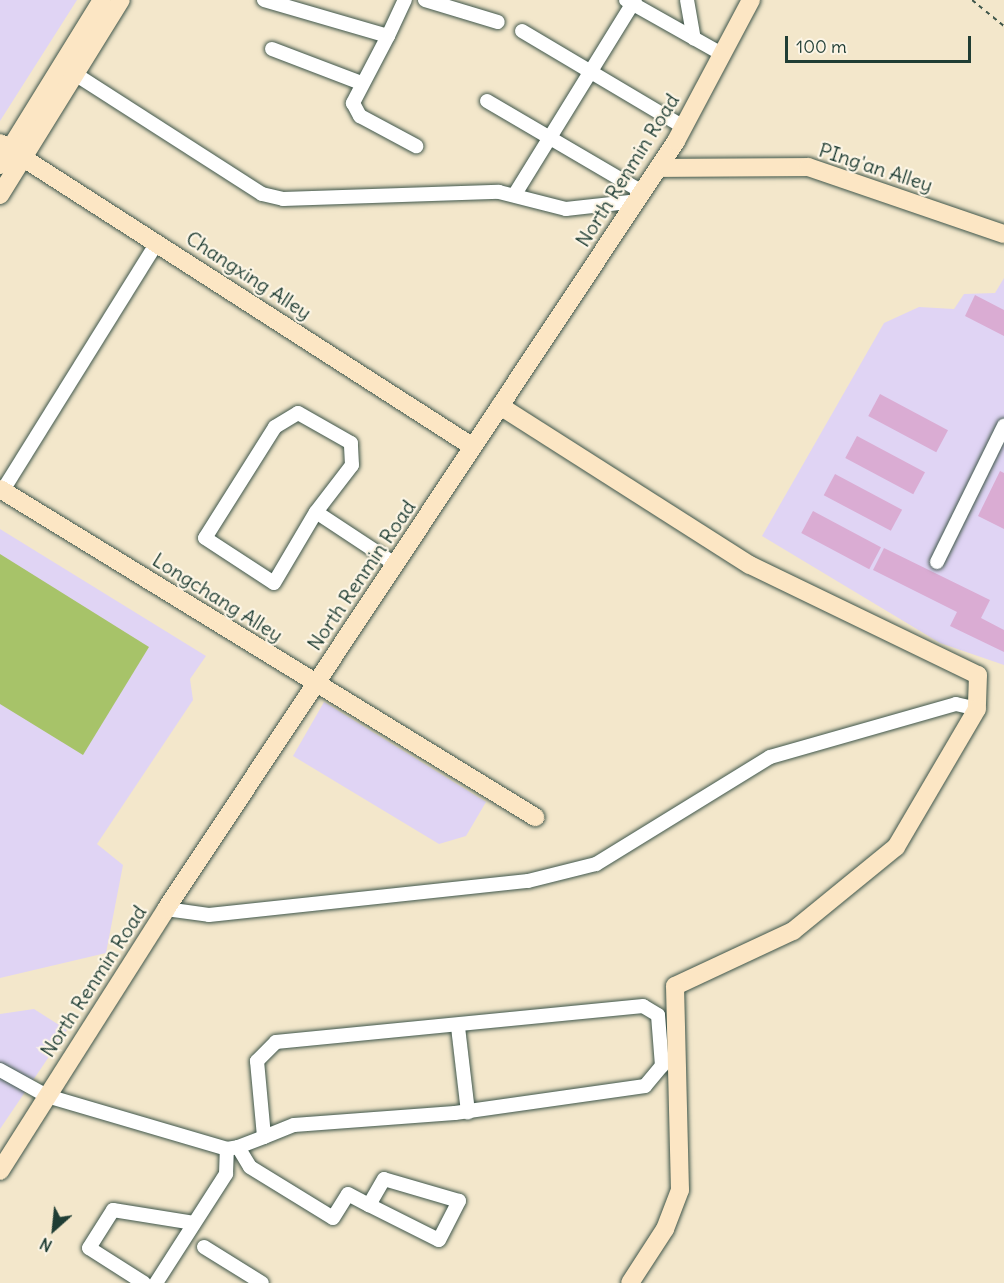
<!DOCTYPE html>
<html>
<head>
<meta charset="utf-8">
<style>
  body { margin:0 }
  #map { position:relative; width:1004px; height:1283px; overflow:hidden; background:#f3e7cb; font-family:Delius,sans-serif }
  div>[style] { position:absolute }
  .built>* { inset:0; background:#e0d4f4 }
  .green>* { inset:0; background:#a7c369 }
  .building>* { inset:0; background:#daacd3; transform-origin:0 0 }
  .path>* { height:2px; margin-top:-1px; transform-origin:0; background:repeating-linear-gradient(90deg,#3f564b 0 4.5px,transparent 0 9px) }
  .roads { filter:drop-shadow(0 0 2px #3f564b) drop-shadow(0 0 2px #3f564b) }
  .street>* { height:14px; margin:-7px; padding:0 7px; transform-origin:7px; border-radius:7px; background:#fff }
  .secondary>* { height:18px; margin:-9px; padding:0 9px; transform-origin:9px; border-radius:9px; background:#fce6c4 }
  span { translate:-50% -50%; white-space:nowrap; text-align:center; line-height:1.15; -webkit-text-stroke:4.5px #fcf5e5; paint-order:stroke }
  .street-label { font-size:20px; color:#1f3d34 }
  .north { position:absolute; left:24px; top:1199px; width:60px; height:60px; -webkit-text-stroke:4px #fcf5e5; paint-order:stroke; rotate:207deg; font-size:16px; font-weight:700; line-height:24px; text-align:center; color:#1f3d34 }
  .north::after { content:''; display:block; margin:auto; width:21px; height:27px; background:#1f3d34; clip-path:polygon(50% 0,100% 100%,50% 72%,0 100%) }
  .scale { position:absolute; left:785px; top:36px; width:186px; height:27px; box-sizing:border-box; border:3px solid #1f3d34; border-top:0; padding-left:8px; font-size:18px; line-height:21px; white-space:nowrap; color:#1f3d34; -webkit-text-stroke:4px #fcf5e5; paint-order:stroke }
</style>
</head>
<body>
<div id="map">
  <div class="built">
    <div style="clip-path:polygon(0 0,77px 0,0 121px)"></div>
    <div style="clip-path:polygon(1004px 278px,1004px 665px,940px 643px,762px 536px,884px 323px,919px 307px,954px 309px,964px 294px,995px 293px)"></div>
    <div style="clip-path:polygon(0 529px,206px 656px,190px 679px,193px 700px,97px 844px,123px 865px,106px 953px,0 978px)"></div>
    <div style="clip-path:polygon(324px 702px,486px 802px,466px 836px,439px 844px,293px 756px)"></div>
    <div style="clip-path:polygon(34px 1009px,67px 1030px,0 1129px,0 1014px)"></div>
  </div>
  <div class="green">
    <div style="clip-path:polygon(0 554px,149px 647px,83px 755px,0 704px)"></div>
  </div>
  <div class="building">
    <div style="clip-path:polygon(975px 295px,1004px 310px,1004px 336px,965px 316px)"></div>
    <div style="left:880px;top:394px;width:77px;height:25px;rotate:28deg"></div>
    <div style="left:857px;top:436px;width:77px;height:25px;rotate:28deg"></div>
    <div style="clip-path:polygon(1000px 471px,1004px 473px,1004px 529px,978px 516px)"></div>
    <div style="left:835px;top:474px;width:76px;height:24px;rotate:28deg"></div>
    <div style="left:813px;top:511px;width:77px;height:25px;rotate:28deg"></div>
    <div style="clip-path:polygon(884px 548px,990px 600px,981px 618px,1004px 630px,1004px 652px,950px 626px,957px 612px,873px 570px)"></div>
  </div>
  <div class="path">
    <div style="left:972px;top:0;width:41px;rotate:39.1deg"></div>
  </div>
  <div class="roads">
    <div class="street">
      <div style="left:264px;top:0;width:129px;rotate:16.2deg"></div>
      <div style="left:388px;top:36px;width:40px;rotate:-65deg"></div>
      <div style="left:425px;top:0;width:76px;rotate:16.8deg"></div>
      <div style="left:626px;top:0;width:110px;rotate:29.4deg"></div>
      <div style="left:687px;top:0;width:39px;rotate:80deg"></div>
      <div style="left:522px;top:31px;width:188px;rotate:30.7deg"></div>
      <div style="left:388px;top:36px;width:76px;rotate:117.6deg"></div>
      <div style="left:353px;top:103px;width:15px;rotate:62deg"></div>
      <div style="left:360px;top:116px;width:64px;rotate:28.2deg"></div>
      <div style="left:272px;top:49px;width:95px;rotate:20.9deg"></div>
      <div style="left:75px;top:74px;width:222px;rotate:32.7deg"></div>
      <div style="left:262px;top:194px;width:22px;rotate:13deg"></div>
      <div style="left:283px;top:199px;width:216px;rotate:-1.9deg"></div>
      <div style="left:499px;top:192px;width:69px;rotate:14.2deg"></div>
      <div style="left:566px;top:209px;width:71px;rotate:-6.4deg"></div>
      <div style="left:487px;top:101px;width:180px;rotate:30.4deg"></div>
      <div style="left:515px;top:194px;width:228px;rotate:-58.3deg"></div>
      <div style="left:3px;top:490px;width:291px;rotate:-58.1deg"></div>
      <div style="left:316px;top:512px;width:59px;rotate:-52.5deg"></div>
      <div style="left:352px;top:465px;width:22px;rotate:-93deg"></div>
      <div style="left:351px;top:443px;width:61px;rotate:-150.5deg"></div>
      <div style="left:298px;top:413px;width:27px;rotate:149deg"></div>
      <div style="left:275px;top:427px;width:131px;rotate:122.2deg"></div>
      <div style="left:205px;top:538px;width:82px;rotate:33.1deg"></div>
      <div style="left:274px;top:583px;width:82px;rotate:-59.4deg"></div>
      <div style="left:316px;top:512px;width:95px;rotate:33.4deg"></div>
      <div style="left:937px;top:562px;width:152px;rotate:-63.8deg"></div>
      <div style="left:166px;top:909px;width:43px;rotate:7.9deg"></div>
      <div style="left:209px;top:915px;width:321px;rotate:-6.1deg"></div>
      <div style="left:528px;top:881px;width:70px;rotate:-14deg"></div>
      <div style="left:596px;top:864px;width:204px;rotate:-31.6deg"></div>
      <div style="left:770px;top:757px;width:193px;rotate:-15.9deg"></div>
      <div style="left:956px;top:704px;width:22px;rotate:13deg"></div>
      <div style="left:458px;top:1027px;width:86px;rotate:83.3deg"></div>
      <div style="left:0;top:1070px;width:54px;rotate:29deg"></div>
      <div style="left:47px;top:1096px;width:188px;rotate:16.4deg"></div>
      <div style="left:227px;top:1149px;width:11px;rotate:-10deg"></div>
      <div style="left:238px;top:1147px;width:28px;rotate:-21deg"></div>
      <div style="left:264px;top:1137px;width:32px;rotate:-22deg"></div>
      <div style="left:294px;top:1125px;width:161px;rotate:-4.3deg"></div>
      <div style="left:455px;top:1113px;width:192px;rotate:-8.1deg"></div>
      <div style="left:645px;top:1086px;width:26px;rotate:-50deg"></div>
      <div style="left:662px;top:1066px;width:51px;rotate:-94.5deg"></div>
      <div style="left:658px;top:1015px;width:17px;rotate:-149deg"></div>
      <div style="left:643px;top:1006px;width:369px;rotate:174.4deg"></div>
      <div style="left:276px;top:1042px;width:27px;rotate:135deg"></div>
      <div style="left:257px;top:1061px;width:76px;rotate:84.7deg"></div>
      <div style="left:238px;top:1147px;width:23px;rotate:59deg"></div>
      <div style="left:250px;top:1167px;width:97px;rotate:31.6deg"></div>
      <div style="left:333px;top:1218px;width:28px;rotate:-58deg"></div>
      <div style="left:348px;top:1194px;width:24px;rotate:28deg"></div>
      <div style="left:369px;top:1205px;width:78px;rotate:26.6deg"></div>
      <div style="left:439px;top:1240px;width:44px;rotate:-62.9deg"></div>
      <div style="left:459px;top:1201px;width:78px;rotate:-163.7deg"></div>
      <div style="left:384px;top:1179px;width:30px;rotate:120deg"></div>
      <div style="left:204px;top:1247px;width:68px;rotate:31.8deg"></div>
      <div style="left:144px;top:1283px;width:65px;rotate:-147.5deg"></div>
      <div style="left:89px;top:1248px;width:45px;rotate:-57.7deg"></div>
      <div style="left:113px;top:1210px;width:82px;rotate:9.1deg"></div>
      <div style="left:156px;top:1283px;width:130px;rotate:-57.3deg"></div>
      <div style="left:226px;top:1174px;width:25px;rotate:-88deg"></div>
    </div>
    <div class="secondary">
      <div style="left:0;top:143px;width:562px;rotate:32.73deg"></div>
      <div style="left:0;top:165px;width:194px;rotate:-58.3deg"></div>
      <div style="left:658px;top:168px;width:150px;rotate:-0.4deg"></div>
      <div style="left:808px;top:167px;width:207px;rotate:18.9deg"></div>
      <div style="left:0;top:195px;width:229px;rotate:-58.2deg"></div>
      <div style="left:500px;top:406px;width:296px;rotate:32.5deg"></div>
      <div style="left:750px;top:565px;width:253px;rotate:25.8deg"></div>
      <div style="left:978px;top:675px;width:34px;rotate:92deg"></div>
      <div style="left:977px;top:709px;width:160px;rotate:120.4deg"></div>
      <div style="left:896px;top:847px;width:133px;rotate:140.8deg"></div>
      <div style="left:793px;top:931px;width:130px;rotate:155deg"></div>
      <div style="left:675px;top:986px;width:204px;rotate:88.6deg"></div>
      <div style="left:680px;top:1190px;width:42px;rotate:111deg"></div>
      <div style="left:665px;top:1229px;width:64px;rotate:122.9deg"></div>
      <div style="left:0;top:489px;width:628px;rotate:31.51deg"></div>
      <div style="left:0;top:1171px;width:310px;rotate:-57.6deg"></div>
      <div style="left:166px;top:909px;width:922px;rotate:-56.41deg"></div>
      <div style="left:676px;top:141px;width:160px;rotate:-62deg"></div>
    </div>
  </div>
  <div class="street-label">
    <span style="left:876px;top:167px;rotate:18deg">PIng'an Alley</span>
    <span style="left:627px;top:170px;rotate:-58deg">North Renmin Road</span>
    <span style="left:249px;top:275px;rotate:33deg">Changxing Alley</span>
    <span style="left:361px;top:575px;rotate:-56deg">North Renmin Road</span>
    <span style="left:218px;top:597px;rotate:32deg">Longchang Alley</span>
    <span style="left:93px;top:981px;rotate:-57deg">North Renmin Road</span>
  </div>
  <div class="north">N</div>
  <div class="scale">100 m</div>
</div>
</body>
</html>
